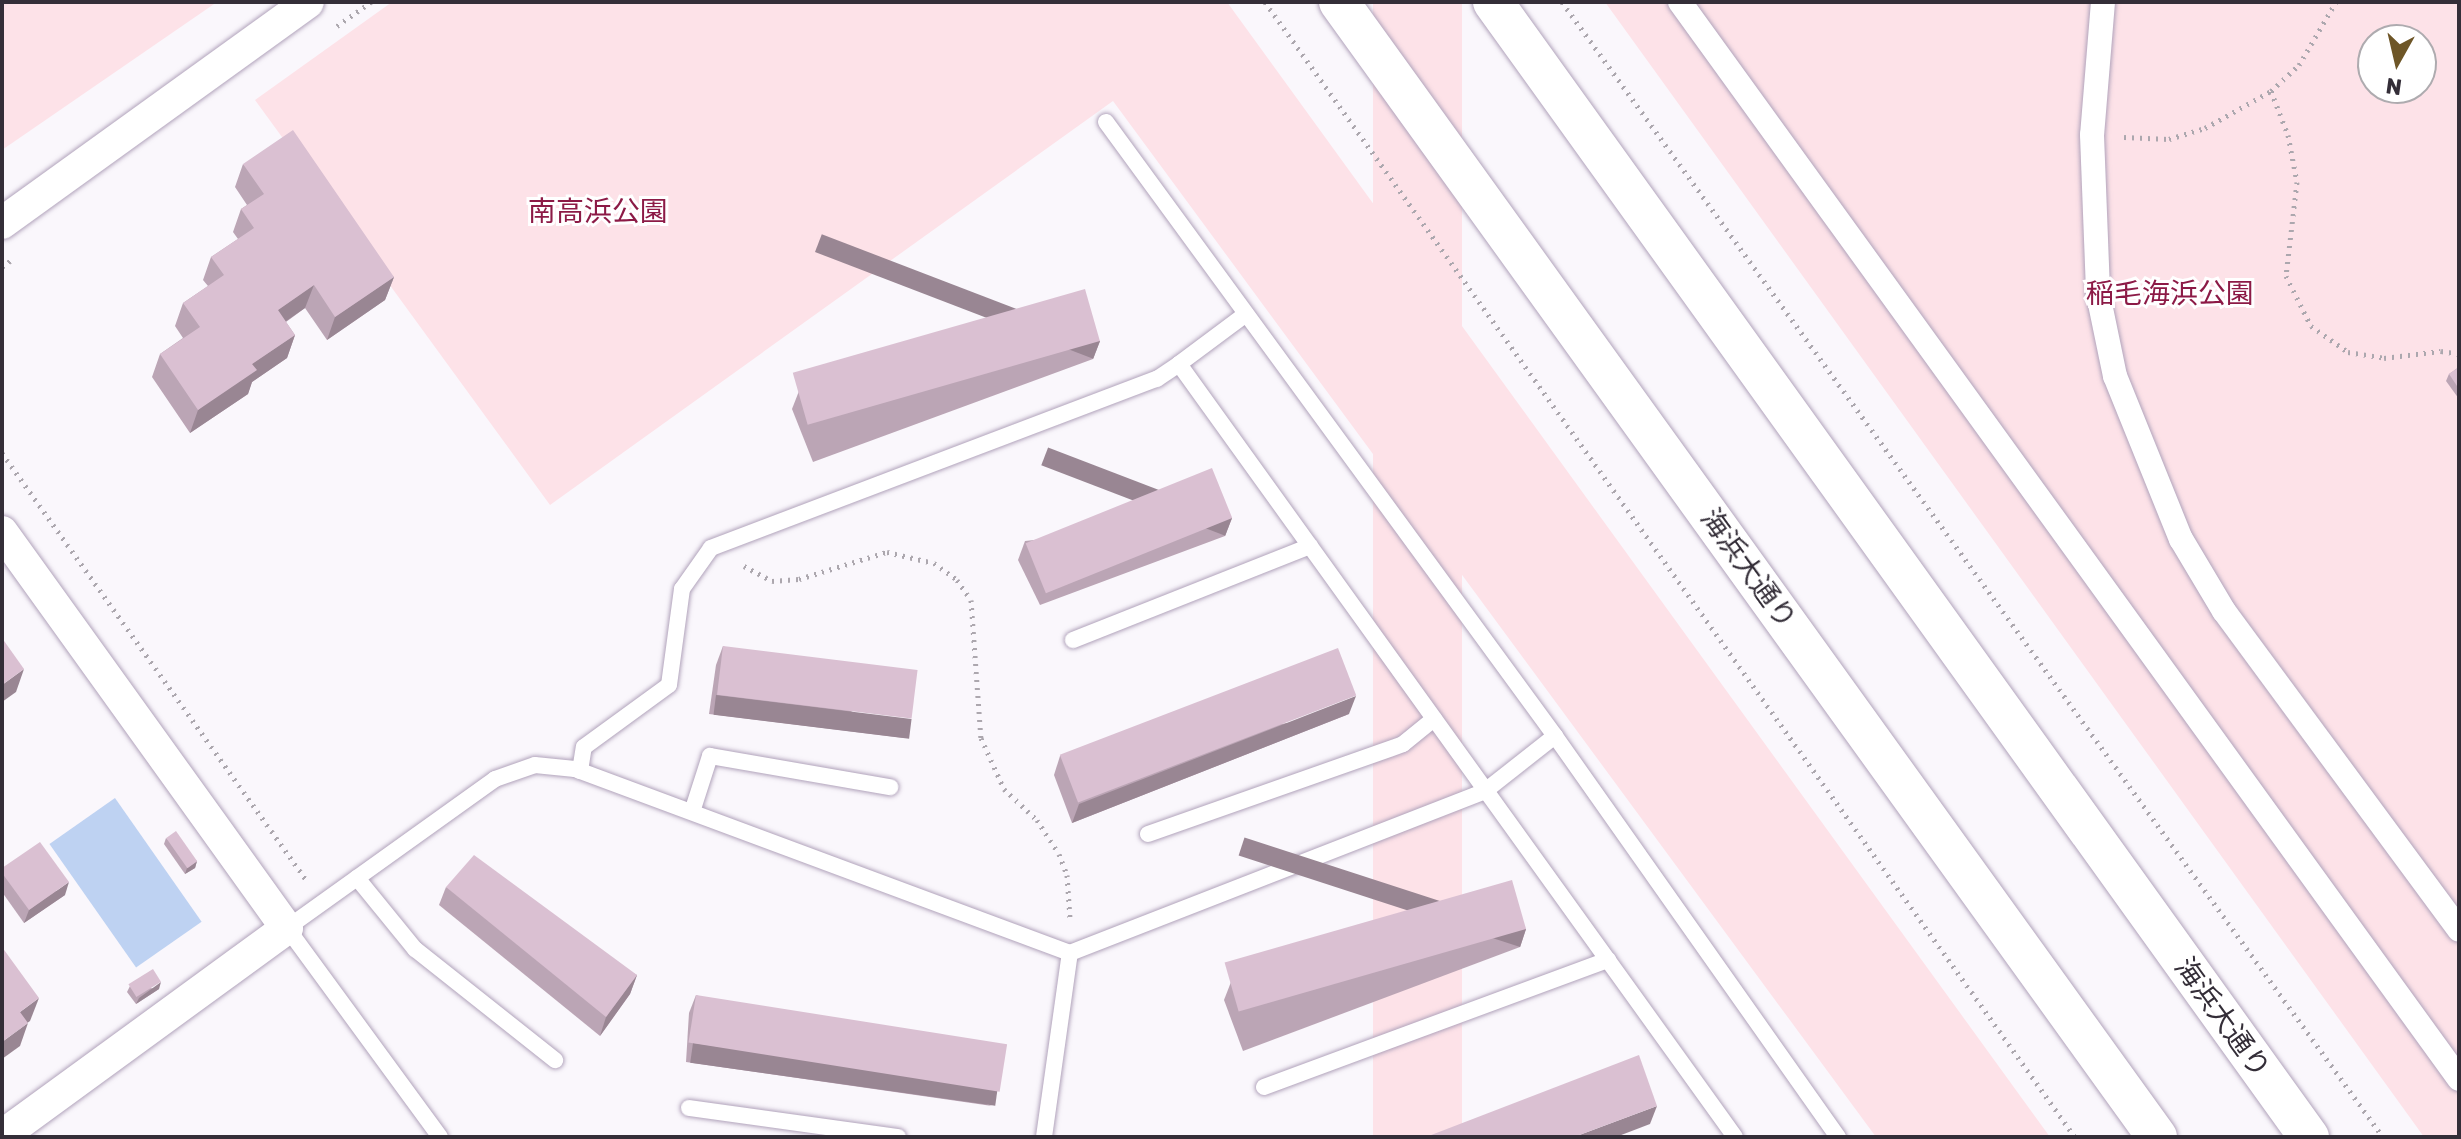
<!DOCTYPE html>
<html>
<head>
<meta charset="utf-8">
<style>
  body { margin:0 }
  #map { position:relative; width:2461px; height:1139px; overflow:hidden; background:#faf7fc; font-family:Rubik,"Noto Sans JP",sans-serif }
  div>[style] { position:absolute }
  .green>* { inset:0; background:#fde2e8; transform-origin:0 0 }
  .water>* { inset:0; background:#bed2f2; transform-origin:0 0 }
  .path>* { height:5px; margin-top:-2.5px; transform-origin:0; background:repeating-linear-gradient(90deg,#aca7ae 0 2px,transparent 0 8px) }
  .roads { filter:drop-shadow(0 0 2px #b1a3bb) drop-shadow(0 0 2px #b1a3bb) }
  .service>* { height:16px; margin:-8px; padding:0 8px; transform-origin:8px; border-radius:8px; background:#fff }
  .pedestrian>* { height:24px; margin:-12px; padding:0 12px; transform-origin:12px; border-radius:12px; background:#fff }
  .minor>* { height:32px; margin:-16px; padding:0 16px; transform-origin:16px; border-radius:16px; background:#fff }
  .tertiary>* { height:40px; margin:-20px; padding:0 20px; transform-origin:20px; border-radius:20px; background:#fff }
  .wall>* { inset:0; background:#bba5b5 }
  .shaded-wall>* { inset:0; background:#998693; transform-origin:0 0 }
  .building>* { inset:0; background:#dac0d2; transform-origin:0 0 }
  span { translate:-50% -50%; white-space:nowrap; text-align:center; line-height:1.15; -webkit-text-stroke:6px #fff; paint-order:stroke }
  .park-label { font-size:28px; color:#8c1a46 }
  .street-label { font-size:28px; color:#342e38 }
  .frame { position:absolute; inset:0; border:4px solid #342e38; pointer-events:none }
  .north { position:absolute; left:2357px; top:24px; width:80px; height:80px; box-sizing:border-box; background:#fff; border:2px solid #aeabaf; border-radius:50%; rotate:188deg; font-size:22px; font-weight:700; line-height:32px; text-align:center; color:#342e38 }
  .north::after { content:''; display:block; margin:auto; width:28px; height:36px; background:#6e5627; clip-path:polygon(50% 0,100% 100%,50% 72%,0 100%) }
</style>
</head>
<body>
<div id="map">
  <div class="green">
    <div style="clip-path:polygon(2px 2px,217px 2px,2px 150px)"></div>
    <div style="clip-path:polygon(392px 2px,1227px 2px,2050px 1137px,1876px 1137px,1113px 101px,550px 505px,255px 100px)"></div>
    <div style="left:1373px;top:2px;width:89px;height:1400px"></div>
    <div style="clip-path:polygon(evenodd,1605px 2px,2459px 2px,2459px 1137px,2424px 1137px,1605px 2px,2373px 40px,2421px 40px,2421px 88px,2373px 88px,2373px 40px)"></div>
  </div>
  <div class="water">
    <div style="left:115px;top:798px;width:151px;height:80px;rotate:55deg"></div>
  </div>
  <div class="path">
    <div style="left:1265px;top:2px;width:1394px;rotate:54.49deg"></div>
    <div style="left:1562px;top:2px;width:1401px;rotate:54.12deg"></div>
    <div style="left:337px;top:26px;width:42px;rotate:-35.2deg"></div>
    <div style="left:2271px;top:91px;width:47px;rotate:68.9deg"></div>
    <div style="left:2288px;top:135px;width:48px;rotate:79.2deg"></div>
    <div style="left:2297px;top:182px;width:95px;rotate:96.7deg"></div>
    <div style="left:2286px;top:276px;width:56px;rotate:63.4deg"></div>
    <div style="left:2311px;top:326px;width:45px;rotate:35.1deg"></div>
    <div style="left:2348px;top:352px;width:36px;rotate:9deg"></div>
    <div style="left:2384px;top:358px;width:57px;rotate:-7deg"></div>
    <div style="left:2441px;top:351px;width:18px;rotate:9deg"></div>
    <div style="left:2124px;top:137px;width:45px;rotate:2.5deg"></div>
    <div style="left:2169px;top:139px;width:38px;rotate:-17deg"></div>
    <div style="left:2205px;top:128px;width:76px;rotate:-29.3deg"></div>
    <div style="left:2271px;top:91px;width:38px;rotate:-43deg"></div>
    <div style="left:2299px;top:65px;width:73px;rotate:-59.6deg"></div>
    <div style="left:2px;top:267px;width:15px;rotate:-37deg"></div>
    <div style="left:2px;top:453px;width:526px;rotate:54.53deg"></div>
    <div style="left:744px;top:566px;width:32px;rotate:28deg"></div>
    <div style="left:772px;top:581px;width:27px;rotate:-4deg"></div>
    <div style="left:799px;top:579px;width:92px;rotate:-17.1deg"></div>
    <div style="left:887px;top:552px;width:48px;rotate:13.2deg"></div>
    <div style="left:934px;top:563px;width:29px;rotate:36deg"></div>
    <div style="left:957px;top:580px;width:24px;rotate:55deg"></div>
    <div style="left:971px;top:600px;width:138px;rotate:85.9deg"></div>
    <div style="left:981px;top:738px;width:56px;rotate:65.7deg"></div>
    <div style="left:1004px;top:789px;width:45px;rotate:43.2deg"></div>
    <div style="left:1037px;top:820px;width:40px;rotate:57.1deg"></div>
    <div style="left:1059px;top:854px;width:22px;rotate:69deg"></div>
    <div style="left:1067px;top:875px;width:43px;rotate:86deg"></div>
  </div>
  <div class="roads">
    <div class="service">
      <div style="left:1106px;top:122px;width:761px;rotate:53.82deg"></div>
      <div style="left:1555px;top:736px;width:491px;rotate:54.8deg"></div>
      <div style="left:1246px;top:314px;width:84px;rotate:143.3deg"></div>
      <div style="left:1179px;top:364px;width:952px;rotate:54.27deg"></div>
      <div style="left:1073px;top:640px;width:255px;rotate:-21.6deg"></div>
      <div style="left:580px;top:771px;width:24px;rotate:-81deg"></div>
      <div style="left:584px;top:747px;width:105px;rotate:-36.1deg"></div>
      <div style="left:669px;top:685px;width:97px;rotate:-82.3deg"></div>
      <div style="left:682px;top:589px;width:50px;rotate:-54.7deg"></div>
      <div style="left:711px;top:548px;width:477px;rotate:-20.8deg"></div>
      <div style="left:1157px;top:379px;width:27px;rotate:-34deg"></div>
      <div style="left:692px;top:812px;width:59px;rotate:-72.2deg"></div>
      <div style="left:710px;top:756px;width:183px;rotate:9.8deg"></div>
      <div style="left:1148px;top:834px;width:270px;rotate:-19.4deg"></div>
      <div style="left:1403px;top:744px;width:40px;rotate:-39deg"></div>
      <div style="left:357px;top:878px;width:92px;rotate:50.8deg"></div>
      <div style="left:415px;top:949px;width:179px;rotate:38.4deg"></div>
      <div style="left:1264px;top:1087px;width:367px;rotate:-20.3deg"></div>
      <div style="left:689px;top:1108px;width:211px;rotate:7.9deg"></div>
      <div style="left:440px;top:1137px;width:259px;rotate:-126.2deg"></div>
      <div style="left:287px;top:928px;width:256px;rotate:-35.6deg"></div>
      <div style="left:495px;top:779px;width:42px;rotate:-19.3deg"></div>
      <div style="left:535px;top:765px;width:40px;rotate:5.7deg"></div>
      <div style="left:575px;top:769px;width:528px;rotate:20.39deg"></div>
      <div style="left:1070px;top:953px;width:445px;rotate:-21.3deg"></div>
      <div style="left:1485px;top:791px;width:89px;rotate:-38.2deg"></div>
      <div style="left:1044px;top:1137px;width:186px;rotate:-82deg"></div>
    </div>
    <div class="pedestrian">
      <div style="left:1680px;top:2px;width:1329px;rotate:54.12deg"></div>
      <div style="left:2103px;top:2px;width:133px;rotate:94.7deg"></div>
      <div style="left:2092px;top:135px;width:159px;rotate:87.8deg"></div>
      <div style="left:2098px;top:294px;width:84px;rotate:78.3deg"></div>
      <div style="left:2115px;top:376px;width:176px;rotate:68deg"></div>
      <div style="left:2181px;top:539px;width:84px;rotate:59.2deg"></div>
      <div style="left:2224px;top:611px;width:396px;rotate:53.6deg"></div>
    </div>
    <div class="minor">
      <div style="left:2px;top:223px;width:377px;rotate:-35.8deg"></div>
      <div style="left:2px;top:532px;width:488px;rotate:54.3deg"></div>
      <div style="left:287px;top:928px;width:353px;rotate:143.9deg"></div>
    </div>
    <div class="tertiary">
      <div style="left:1339px;top:2px;width:1399px;rotate:54.22deg"></div>
      <div style="left:1493px;top:2px;width:1398px;rotate:54.29deg"></div>
    </div>
  </div>
  <div class="wall">
    <div style="clip-path:polygon(243px 164px,394px 277px,385px 300px,327px 340px,305px 308px,286px 322px,295px 335px,287px 358px,252px 382px,248px 394px,190px 433px,152px 377px,160px 354px,183px 338px,175px 326px,183px 303px,208px 286px,203px 280px,211px 257px,238px 239px,233px 232px,241px 209px,247px 205px,235px 187px)"></div>
    <div style="clip-path:polygon(1100px 341px,1093px 359px,813px 462px,792px 409px,799px 391px)"></div>
    <div style="clip-path:polygon(2459px 367px,2459px 399px,2446px 381px,2449px 374px)"></div>
    <div style="clip-path:polygon(1232px 518px,1225px 536px,1040px 605px,1018px 560px,1025px 541px)"></div>
    <div style="clip-path:polygon(723px 646px,904px 738px,709px 714px,716px 665px)"></div>
    <div style="clip-path:polygon(1349px 714px,1072px 823px,1054px 775px,1060px 756px)"></div>
    <div style="clip-path:polygon(166px 838px,197px 861px,195px 868px,185px 874px,164px 844px)"></div>
    <div style="clip-path:polygon(2px 868px,65px 895px,24px 923px,2px 892px)"></div>
    <div style="clip-path:polygon(446px 887px,637px 975px,630px 994px,600px 1036px,439px 905px)"></div>
    <div style="clip-path:polygon(1526px 929px,1520px 947px,1243px 1051px,1224px 1000px,1231px 982px)"></div>
    <div style="clip-path:polygon(130px 986px,159px 989px,136px 1004px,127px 992px)"></div>
    <div style="clip-path:polygon(696px 995px,992px 1106px,686px 1062px,689px 1013px)"></div>
  </div>
  <div class="shaded-wall">
    <div style="clip-path:polygon(394px 277px,385px 300px,327px 340px,335px 317px)"></div>
    <div style="clip-path:polygon(314px 285px,305px 308px,269px 333px,278px 310px)"></div>
    <div style="clip-path:polygon(295px 335px,287px 358px,252px 382px,248px 394px,190px 433px,198px 410px,252px 364px)"></div>
    <div style="left:1100px;top:341px;width:19px;height:298px;rotate:111deg"></div>
    <div style="left:1232px;top:518px;width:19px;height:197px;rotate:111deg"></div>
    <div style="clip-path:polygon(24px 669px,16px 692px,2px 702px,2px 685px)"></div>
    <div style="left:716px;top:695px;width:197px;height:20px;rotate:7deg"></div>
    <div style="clip-path:polygon(1356px 696px,1349px 714px,1072px 823px,1079px 804px)"></div>
    <div style="clip-path:polygon(197px 861px,195px 868px,185px 874px,187px 868px)"></div>
    <div style="clip-path:polygon(69px 882px,65px 895px,24px 923px,29px 910px)"></div>
    <div style="left:1526px;top:929px;width:19px;height:296px;rotate:108deg"></div>
    <div style="clip-path:polygon(637px 975px,630px 994px,600px 1036px,606px 1017px)"></div>
    <div style="clip-path:polygon(161px 982px,159px 989px,136px 1004px,139px 998px)"></div>
    <div style="clip-path:polygon(39px 998px,30px 1021px,11px 1035px,20px 1012px)"></div>
    <div style="clip-path:polygon(28px 1023px,20px 1046px,2px 1059px,2px 1042px)"></div>
    <div style="left:693px;top:1043px;width:308px;height:20px;rotate:8deg"></div>
    <div style="clip-path:polygon(1657px 1106px,1650px 1124px,1616px 1137px,1574px 1137px)"></div>
  </div>
  <div class="building">
    <div style="clip-path:polygon(293px 130px,394px 277px,335px 317px,314px 285px,278px 310px,295px 335px,252px 364px,257px 370px,198px 410px,160px 354px,200px 327px,183px 303px,224px 275px,211px 257px,254px 228px,241px 209px,264px 194px,243px 164px)"></div>
    <div style="left:1085px;top:289px;width:54px;height:304px;rotate:74deg"></div>
    <div style="clip-path:polygon(2459px 367px,2459px 389px,2449px 374px)"></div>
    <div style="left:1212px;top:468px;width:54px;height:201px;rotate:68deg"></div>
    <div style="clip-path:polygon(2px 638px,24px 669px,2px 685px)"></div>
    <div style="left:723px;top:646px;width:196px;height:49px;rotate:7deg"></div>
    <div style="left:1338px;top:648px;width:51px;height:298px;rotate:69deg"></div>
    <div style="left:176px;top:831px;width:37px;height:12px;rotate:55deg"></div>
    <div style="clip-path:polygon(40px 842px,69px 882px,29px 910px,2px 873px,2px 868px)"></div>
    <div style="clip-path:polygon(474px 855px,637px 975px,606px 1017px,446px 887px)"></div>
    <div style="left:1512px;top:880px;width:51px;height:299px;rotate:74deg"></div>
    <div style="clip-path:polygon(2px 947px,39px 998px,20px 1012px,28px 1023px,2px 1042px)"></div>
    <div style="left:153px;top:969px;width:15px;height:29px;rotate:58deg"></div>
    <div style="left:696px;top:995px;width:315px;height:48px;rotate:9deg"></div>
    <div style="clip-path:polygon(1639px 1055px,1657px 1106px,1574px 1137px,1426px 1137px)"></div>
  </div>
  <div class="park-label">
    <span style="left:598px;top:212px">南高浜公園</span>
    <span style="left:2170px;top:294px">稲毛海浜公園</span>
  </div>
  <div class="street-label">
    <span style="left:1748px;top:569px;rotate:54deg">海浜大通り</span>
    <span style="left:2222px;top:1018px;rotate:54deg">海浜大通り</span>
  </div>
  <div class="frame"></div>
  <div class="north">N</div>
</div>
</body>
</html>
